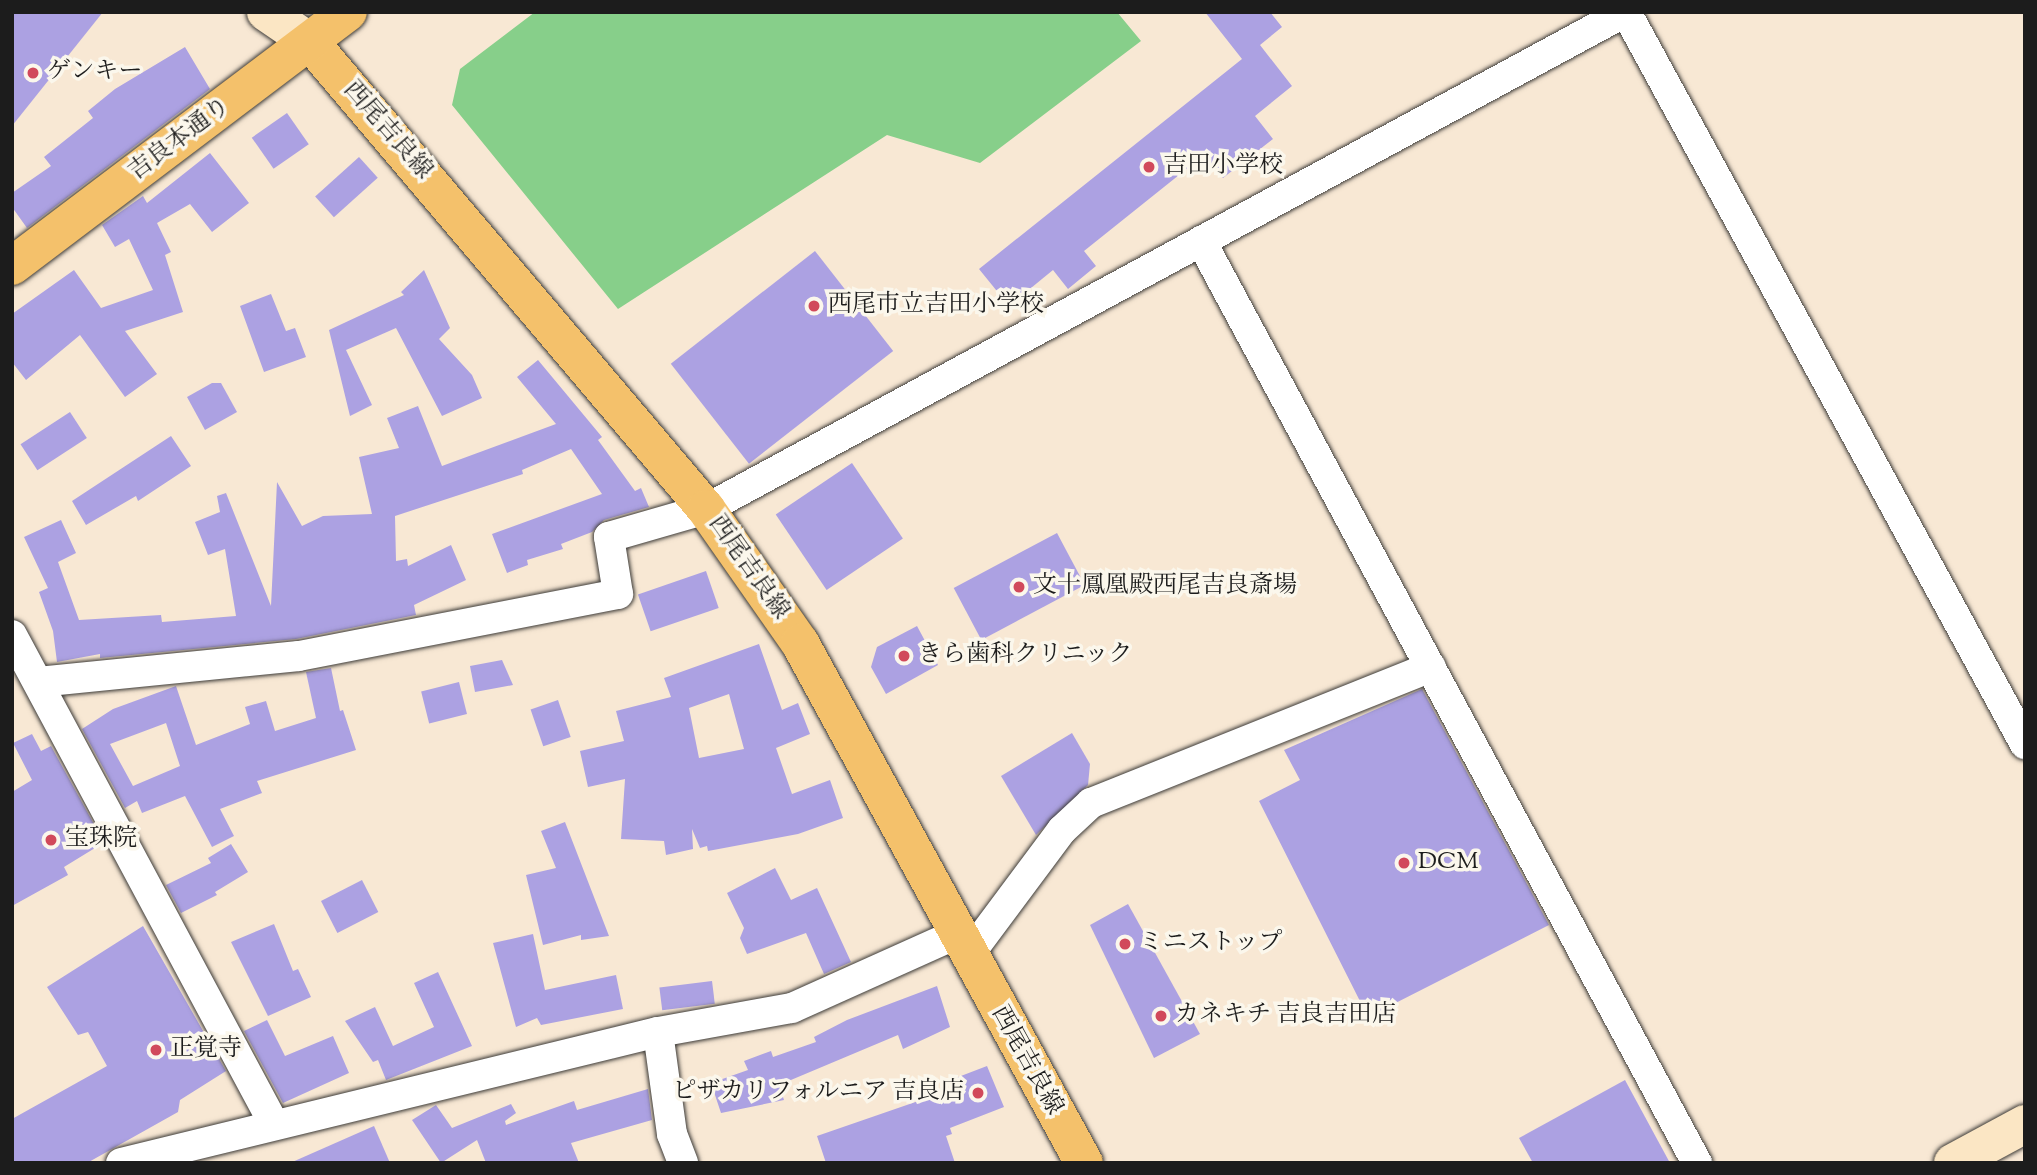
<!DOCTYPE html>
<html>
<head>
<meta charset="utf-8">
<style>
  body { margin:0 }
  #map { position:relative; width:2037px; height:1175px; overflow:hidden; background:#f8e8d4; font-family:"Sorts Mill Goudy","Noto Serif JP",serif }
  div>[style] { position:absolute }
  .green>* { inset:0; background:#87cf8a }
  .building>* { inset:0; background:#aca1e2; transform-origin:0 0 }
  .roads { filter:drop-shadow(0 0 2px #3d3b38) drop-shadow(0 0 2px #3d3b38) }
  .street>* { height:30px; margin:-15px; padding:0 15px; transform-origin:15px; border-radius:15px; background:#fff }
  .secondary>* { height:38px; margin:-19px; padding:0 19px; transform-origin:19px; border-radius:19px; background:#fbe6c4 }
  .primary>* { height:38px; margin:-19px; padding:0 19px; transform-origin:19px; border-radius:19px; background:#f4c16b }
  .highway>* { height:38px; margin:-19px; padding:0 19px; transform-origin:19px; border-radius:19px; background:#f4c16b }
  .dots>* { width:19px; height:19px; translate:-50% -50%; box-sizing:border-box; border:4px solid #fbf7ec; border-radius:50% }
  span { translate:-50% -50%; white-space:nowrap; text-align:center; line-height:1.15; -webkit-text-stroke:7px #fbf7ec; paint-order:stroke }
  .poi-label { font-size:24px; color:#1c1c1c }
  .left { translate:0 -50%; text-align:left }
  .right { translate:-100% -50%; text-align:right }
  .street-label { font-size:24px; color:#1c1c1c }
  .frame { position:absolute; inset:0; border:14px solid #1c1c1c; pointer-events:none }
</style>
</head>
<body>
<div id="map">
  <div class="green">
    <div style="clip-path:polygon(535px 12px,1117px 12px,1141px 41px,980px 163px,887px 135px,618px 309px,452px 105px,460px 69px)"></div>
  </div>
  <div class="building">
    <div style="clip-path:polygon(12px 12px,103px 12px,12px 126px)"></div>
    <div style="clip-path:polygon(1205px 12px,1270px 12px,1282px 27px,1260px 45px,1292px 86px,1255px 116px,1273px 139px,1223px 178px,1204px 155px,1084px 251px,1096px 266px,1068px 289px,1053px 270px,1009px 306px,979px 269px,1242px 59px)"></div>
    <div style="clip-path:polygon(185px 47px,210px 89px,27px 228px,12px 207px,12px 193px,51px 166px,44px 157px,93px 118px,88px 111px,115px 89px)"></div>
    <div style="left:287px;top:113px;width:38px;height:43px;rotate:55deg"></div>
    <div style="clip-path:polygon(210px 153px,249px 203px,212px 232px,190px 204px,157px 223px,171px 252px,165px 255px,183px 312px,125px 331px,157px 374px,125px 397px,80px 335px,26px 380px,12px 362px,12px 314px,74px 270px,101px 308px,153px 290px,129px 239px,115px 247px,102px 225px,143px 196px,147px 203px)"></div>
    <div style="left:359px;top:157px;width:28px;height:59px;rotate:48deg"></div>
    <div style="left:815px;top:251px;width:127px;height:183px;rotate:52deg"></div>
    <div style="clip-path:polygon(424px 270px,450px 328px,439px 339px,472px 375px,482px 398px,442px 416px,396px 328px,346px 350px,372px 405px,350px 416px,329px 330px,404px 295px,401px 292px)"></div>
    <div style="clip-path:polygon(271px 294px,286px 331px,295px 328px,306px 357px,264px 372px,240px 306px)"></div>
    <div style="clip-path:polygon(538px 360px,602px 437px,598px 440px,635px 491px,641px 488px,649px 507px,604px 520px,592px 532px,561px 544px,563px 549px,527px 560px,528px 565px,507px 573px,492px 534px,602px 494px,571px 449px,522px 470px,523px 474px,395px 516px,396px 561px,407px 559px,408px 566px,451px 545px,466px 580px,414px 605px,416px 615px,296px 639px,100px 658px,100px 654px,57px 662px,53px 631px,39px 592px,48px 588px,24px 537px,61px 520px,76px 553px,58px 562px,79px 620px,161px 615px,162px 622px,236px 616px,225px 549px,208px 555px,195px 522px,220px 512px,217px 496px,226px 493px,271px 606px,277px 482px,302px 526px,323px 516px,372px 514px,359px 457px,399px 448px,387px 418px,418px 406px,442px 466px,556px 424px,517px 377px)"></div>
    <div style="clip-path:polygon(212px 383px,221px 383px,237px 412px,205px 430px,187px 397px)"></div>
    <div style="left:70px;top:412px;width:31px;height:59px;rotate:57deg"></div>
    <div style="clip-path:polygon(171px 436px,191px 466px,138px 501px,136px 496px,86px 525px,72px 501px)"></div>
    <div style="left:852px;top:463px;width:91px;height:92px;rotate:56deg"></div>
    <div style="left:1057px;top:533px;width:59px;height:117px;rotate:62deg"></div>
    <div style="left:706px;top:571px;width:39px;height:72px;rotate:71deg"></div>
    <div style="clip-path:polygon(917px 626px,938px 665px,886px 694px,871px 667px,877px 647px)"></div>
    <div style="clip-path:polygon(evenodd,759px 644px,782px 710px,798px 703px,810px 734px,776px 748px,792px 794px,830px 780px,843px 818px,798px 834px,708px 851px,707px 846px,700px 848px,692px 829px,693px 849px,666px 855px,664px 841px,621px 839px,625px 779px,588px 787px,580px 751px,624px 741px,616px 711px,671px 697px,664px 678px,759px 644px,729px 694px,744px 749px,699px 758px,689px 708px,729px 694px)"></div>
    <div style="clip-path:polygon(502px 660px,513px 685px,475px 692px,470px 666px)"></div>
    <div style="clip-path:polygon(evenodd,331px 668px,340px 711px,343px 710px,356px 750px,257px 781px,262px 793px,220px 809px,234px 836px,212px 847px,185px 796px,142px 813px,137px 801px,125px 808px,82px 729px,113px 709px,176px 686px,196px 745px,250px 724px,245px 707px,266px 701px,275px 731px,316px 718px,306px 672px,331px 668px,166px 723px,180px 766px,133px 786px,110px 744px,166px 723px)"></div>
    <div style="left:459px;top:682px;width:33px;height:39px;rotate:76deg"></div>
    <div style="clip-path:polygon(1422px 689px,1549px 925px,1368px 1017px,1259px 801px,1300px 780px,1284px 750px)"></div>
    <div style="left:558px;top:700px;width:39px;height:29px;rotate:71deg"></div>
    <div style="clip-path:polygon(1072px 733px,1090px 764px,1088px 785px,1036px 835px,1001px 776px)"></div>
    <div style="clip-path:polygon(32px 734px,41px 751px,51px 746px,95px 826px,85px 832px,95px 848px,64px 867px,68px 875px,12px 906px,12px 792px,32px 780px,13px 743px)"></div>
    <div style="clip-path:polygon(565px 822px,609px 936px,581px 940px,581px 935px,543px 945px,526px 875px,556px 868px,541px 831px)"></div>
    <div style="clip-path:polygon(231px 844px,248px 872px,215px 892px,217px 895px,181px 913px,166px 885px,211px 863px,208px 858px)"></div>
    <div style="clip-path:polygon(775px 868px,791px 900px,817px 888px,851px 962px,824px 974px,806px 933px,747px 954px,740px 938px,744px 928px,727px 893px)"></div>
    <div style="left:362px;top:880px;width:36px;height:46px;rotate:63deg"></div>
    <div style="clip-path:polygon(1128px 904px,1200px 1034px,1154px 1058px,1090px 925px)"></div>
    <div style="clip-path:polygon(274px 924px,293px 971px,298px 969px,311px 997px,268px 1016px,231px 942px)"></div>
    <div style="clip-path:polygon(143px 926px,226px 1071px,180px 1100px,178px 1112px,87px 1163px,12px 1163px,12px 1119px,107px 1066px,88px 1032px,78px 1035px,47px 987px)"></div>
    <div style="clip-path:polygon(533px 934px,545px 990px,616px 975px,623px 1009px,541px 1025px,537px 1018px,516px 1027px,493px 943px)"></div>
    <div style="clip-path:polygon(438px 972px,472px 1046px,386px 1080px,378px 1060px,373px 1062px,345px 1021px,375px 1007px,393px 1046px,434px 1027px,414px 983px)"></div>
    <div style="left:712px;top:981px;width:23px;height:53px;rotate:83deg"></div>
    <div style="clip-path:polygon(937px 986px,950px 1027px,903px 1049px,898px 1035px,779px 1085px,784px 1100px,721px 1113px,711px 1083px,748px 1070px,744px 1061px,771px 1051px,773px 1057px,816px 1042px,814px 1037px,847px 1020px)"></div>
    <div style="clip-path:polygon(267px 1020px,285px 1056px,333px 1036px,349px 1073px,283px 1103px,244px 1031px)"></div>
    <div style="clip-path:polygon(987px 1066px,1004px 1107px,950px 1128px,952px 1134px,946px 1136px,955px 1163px,826px 1163px,817px 1136px,956px 1088px,953px 1079px)"></div>
    <div style="clip-path:polygon(1625px 1080px,1670px 1163px,1533px 1163px,1519px 1138px)"></div>
    <div style="clip-path:polygon(648px 1089px,652px 1120px,571px 1143px,579px 1163px,486px 1163px,477px 1140px,441px 1163px,412px 1120px,436px 1105px,452px 1128px,511px 1104px,516px 1113px,505px 1121px,506px 1125px,574px 1101px,577px 1110px)"></div>
    <div style="clip-path:polygon(374px 1126px,390px 1163px,290px 1163px)"></div>
  </div>
  <div class="roads">
    <div class="street">
      <div style="left:1626px;top:12px;width:834px;rotate:61.41deg"></div>
      <div style="left:1201px;top:241px;width:1047px;rotate:61.72deg"></div>
      <div style="left:12px;top:635px;width:555px;rotate:61.82deg"></div>
      <div style="left:38px;top:682px;width:262px;rotate:-5.7deg"></div>
      <div style="left:299px;top:656px;width:325px;rotate:-11deg"></div>
      <div style="left:618px;top:594px;width:58px;rotate:-99deg"></div>
      <div style="left:609px;top:537px;width:101px;rotate:-16.1deg"></div>
      <div style="left:706px;top:509px;width:1045px;rotate:-28.4deg"></div>
      <div style="left:968px;top:956px;width:157px;rotate:-53.3deg"></div>
      <div style="left:1062px;top:830px;width:40px;rotate:-43deg"></div>
      <div style="left:1091px;top:803px;width:366px;rotate:-21.8deg"></div>
      <div style="left:658px;top:1032px;width:103px;rotate:82.2deg"></div>
      <div style="left:672px;top:1134px;width:31px;rotate:69deg"></div>
      <div style="left:121px;top:1163px;width:553px;rotate:-13.71deg"></div>
      <div style="left:658px;top:1032px;width:136px;rotate:-10.2deg"></div>
      <div style="left:792px;top:1008px;width:181px;rotate:-24.2deg"></div>
    </div>
    <div class="secondary">
      <div style="left:266px;top:12px;width:53px;rotate:34.3deg"></div>
      <div style="left:1953px;top:1163px;width:82px;rotate:-28.4deg"></div>
    </div>
    <div class="primary">
      <div style="left:310px;top:42px;width:612px;rotate:49.7deg"></div>
      <div style="left:706px;top:509px;width:164px;rotate:55deg"></div>
      <div style="left:800px;top:643px;width:592px;rotate:61.36deg"></div>
    </div>
    <div class="highway">
      <div style="left:12px;top:266px;width:421px;rotate:-37.1deg"></div>
    </div>
  </div>
  <div class="dots">
    <div style="left:33px;top:73px;background:#d1495b"></div>
    <div style="left:1149px;top:167px;background:#d1495b"></div>
    <div style="left:814px;top:306px;background:#d1495b"></div>
    <div style="left:1019px;top:587px;background:#d1495b"></div>
    <div style="left:904px;top:656px;background:#d1495b"></div>
    <div style="left:51px;top:840px;background:#d1495b"></div>
    <div style="left:1404px;top:863px;background:#d1495b"></div>
    <div style="left:1125px;top:944px;background:#d1495b"></div>
    <div style="left:1161px;top:1016px;background:#d1495b"></div>
    <div style="left:156px;top:1050px;background:#d1495b"></div>
    <div style="left:978px;top:1093px;background:#d1495b"></div>
  </div>
  <div class="poi-label">
    <span class="left" style="left:47px;top:73px">ゲンキー</span>
    <span class="left" style="left:1163px;top:167px">吉田小学校</span>
    <span class="left" style="left:828px;top:306px">西尾市立吉田小学校</span>
    <span class="left" style="left:1033px;top:587px">文十鳳凰殿西尾吉良斎場</span>
    <span class="left" style="left:918px;top:656px">きら歯科クリニック</span>
    <span class="left" style="left:65px;top:840px">宝珠院</span>
    <span class="left" style="left:1418px;top:863px">DCM</span>
    <span class="left" style="left:1139px;top:944px">ミニストップ</span>
    <span class="left" style="left:1175px;top:1016px">カネキチ 吉良吉田店</span>
    <span class="left" style="left:170px;top:1050px">正覚寺</span>
    <span class="right" style="left:964px;top:1093px">ピザカリフォルニア 吉良店</span>
  </div>
  <div class="street-label">
    <span style="left:387px;top:131px;rotate:49deg">西尾吉良線</span>
    <span style="left:180px;top:140px;rotate:-37deg">吉良本通り</span>
    <span style="left:748px;top:568px;rotate:55deg">西尾吉良線</span>
    <span style="left:1026px;top:1061px;rotate:61deg">西尾吉良線</span>
  </div>
  <div class="frame"></div>
</div>
</body>
</html>
